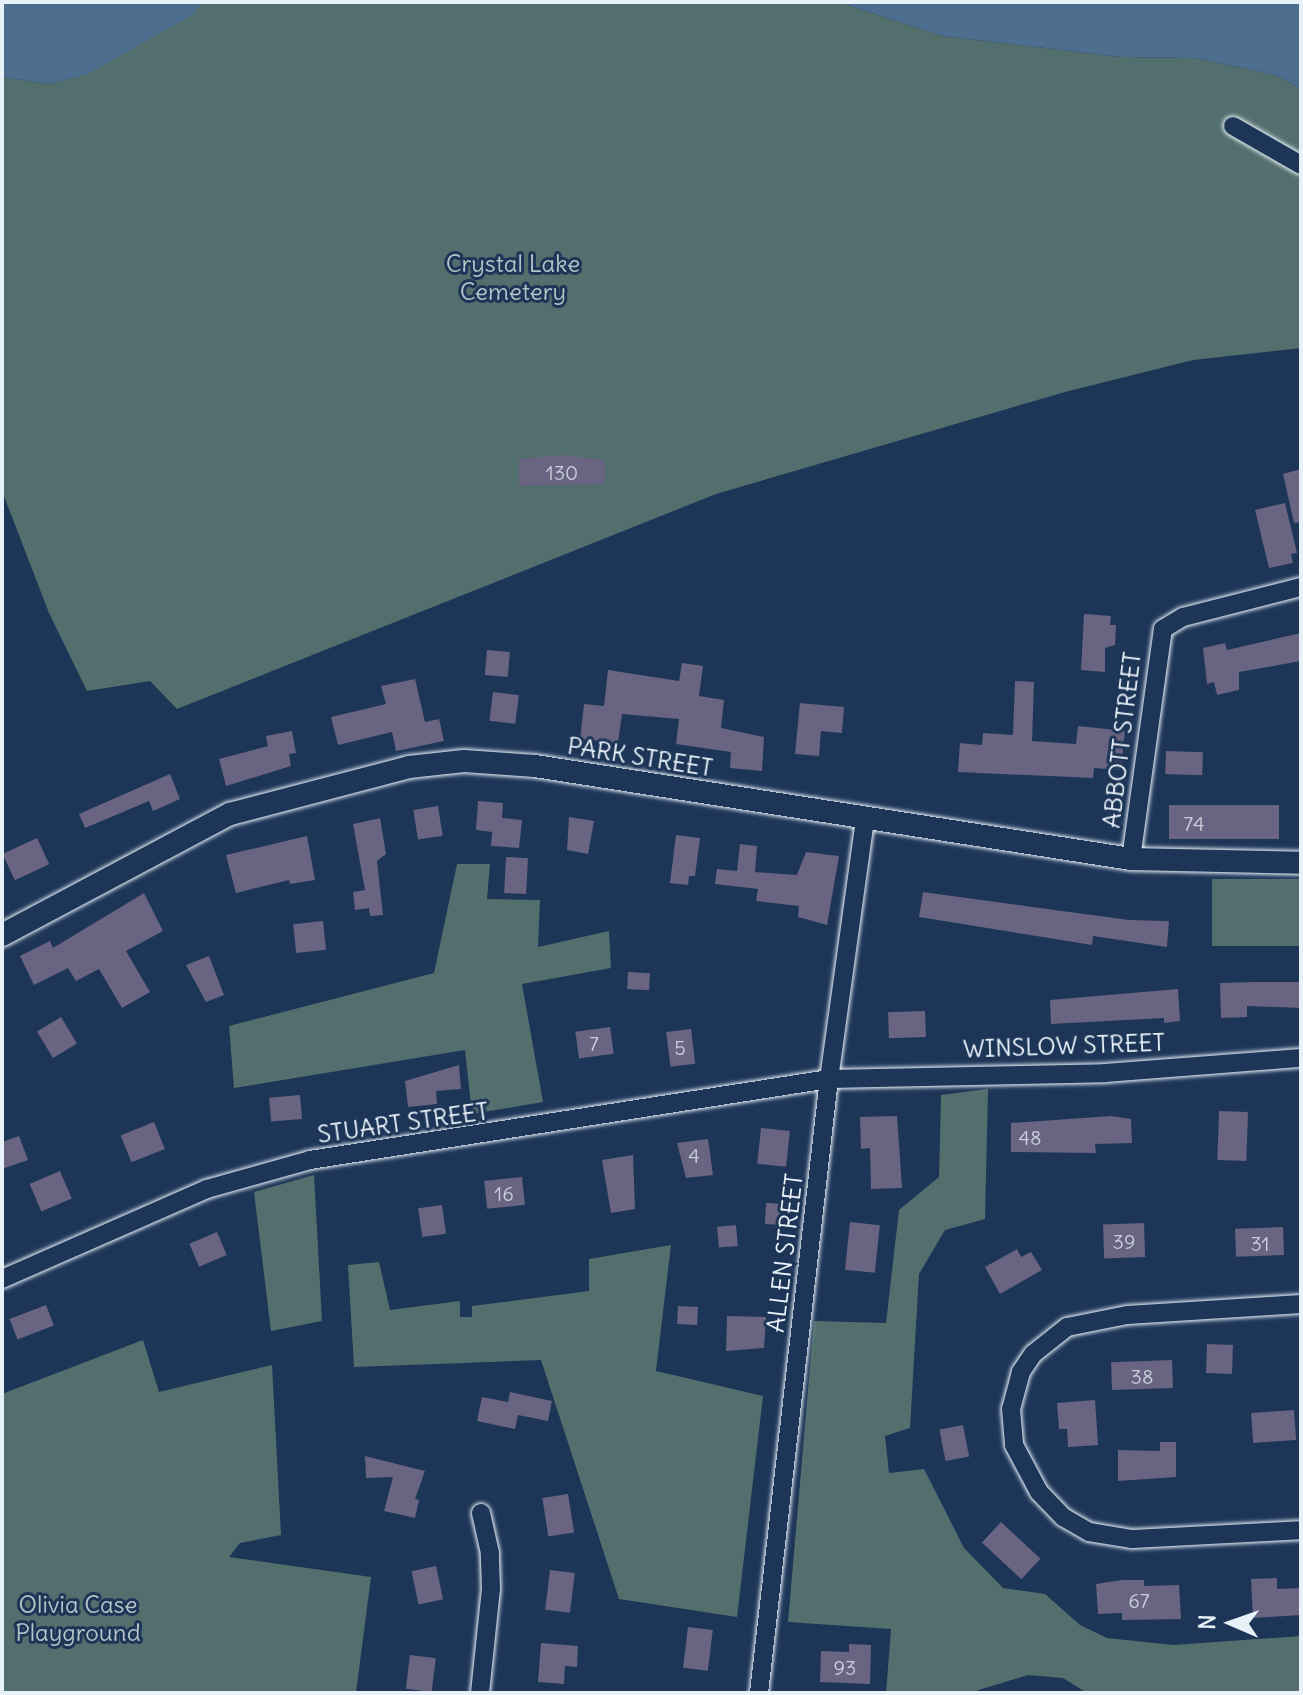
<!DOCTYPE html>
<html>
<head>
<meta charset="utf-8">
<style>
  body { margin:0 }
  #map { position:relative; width:1303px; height:1695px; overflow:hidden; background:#1d3557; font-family:Delius,sans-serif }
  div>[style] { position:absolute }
  .green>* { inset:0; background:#536f6d; transform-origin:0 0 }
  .water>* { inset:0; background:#4e6e8f }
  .building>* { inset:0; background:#686481; transform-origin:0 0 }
  .roads { filter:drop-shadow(0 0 2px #e8f1f8) drop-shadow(0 0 2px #e8f1f8) }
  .minor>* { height:18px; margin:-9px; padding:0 9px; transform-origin:9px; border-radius:9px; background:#1d3557 }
  .tertiary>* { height:22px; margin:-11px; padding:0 11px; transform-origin:11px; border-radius:11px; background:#1d3557 }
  span { translate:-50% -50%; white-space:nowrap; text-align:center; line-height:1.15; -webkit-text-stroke:6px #1d3557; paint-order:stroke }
  .number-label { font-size:20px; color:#c8ceda }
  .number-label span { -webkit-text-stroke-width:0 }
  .park-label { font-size:24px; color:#b4c4c7 }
  .street-label { font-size:24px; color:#e8f1f8 }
  .frame { position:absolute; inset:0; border:4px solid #e8f1f8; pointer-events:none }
  .north { position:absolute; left:1191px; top:1583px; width:80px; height:80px; -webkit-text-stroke:6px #1d3557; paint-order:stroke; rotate:272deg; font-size:22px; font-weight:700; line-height:32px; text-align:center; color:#e8f1f8 }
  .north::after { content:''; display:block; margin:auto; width:28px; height:36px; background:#e8f1f8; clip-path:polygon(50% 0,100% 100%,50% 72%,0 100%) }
</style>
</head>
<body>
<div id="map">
  <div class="green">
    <div style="clip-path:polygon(203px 2px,838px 2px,943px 36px,1121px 57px,1195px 58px,1276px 75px,1301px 89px,1301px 348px,1193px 360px,1065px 392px,716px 494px,177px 709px,150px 681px,87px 691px,49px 613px,2px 491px,2px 77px,49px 84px,87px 74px,191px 15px)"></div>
    <div style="clip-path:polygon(457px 864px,490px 864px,487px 899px,540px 900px,538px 947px,609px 931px,611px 968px,522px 984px,543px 1102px,472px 1114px,465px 1050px,234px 1088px,229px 1026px,434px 973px)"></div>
    <div style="left:1301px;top:879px;width:67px;height:89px;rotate:90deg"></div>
    <div style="clip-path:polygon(988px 1089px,985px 1219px,945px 1230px,919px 1274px,910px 1428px,885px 1436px,889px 1473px,924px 1469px,964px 1548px,1003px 1588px,1045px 1594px,1080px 1625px,1107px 1638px,1173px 1645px,1301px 1636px,1301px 1693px,1087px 1693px,1063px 1678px,1028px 1675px,969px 1693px,886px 1693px,891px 1629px,788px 1622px,814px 1321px,886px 1323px,899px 1210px,939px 1177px,941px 1095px)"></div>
    <div style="clip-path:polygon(314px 1175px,322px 1321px,271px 1331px,254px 1192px)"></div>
    <div style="clip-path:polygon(671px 1245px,656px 1371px,763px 1396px,737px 1617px,619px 1599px,541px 1360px,354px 1367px,348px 1265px,379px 1262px,390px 1310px,460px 1301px,460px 1317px,472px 1317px,472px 1306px,589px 1291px,589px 1259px)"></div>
    <div style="clip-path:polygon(143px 1340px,159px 1392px,272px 1365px,281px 1535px,240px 1543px,229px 1557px,371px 1577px,356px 1693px,2px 1693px,2px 1394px)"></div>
  </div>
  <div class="water">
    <div style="clip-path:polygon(2px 2px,203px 2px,192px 15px,88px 74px,49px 84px,2px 77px)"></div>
    <div style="clip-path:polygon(838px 2px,1301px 2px,1301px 89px,1276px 75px,1195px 58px,1121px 57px,943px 36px)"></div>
  </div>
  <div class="building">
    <div style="clip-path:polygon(563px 455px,605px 460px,605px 484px,519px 486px,519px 459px)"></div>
    <div style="clip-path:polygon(1301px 469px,1301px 522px,1294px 523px,1283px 474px)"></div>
    <div style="clip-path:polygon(1285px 503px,1297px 553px,1291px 554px,1293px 563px,1269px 568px,1255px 510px)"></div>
    <div style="clip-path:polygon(1084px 614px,1111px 616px,1110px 625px,1116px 625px,1115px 645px,1105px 648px,1105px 672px,1081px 670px)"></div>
    <div style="clip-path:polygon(1301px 633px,1301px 661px,1239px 672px,1239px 690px,1217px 695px,1214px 682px,1207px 684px,1203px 648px,1225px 643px,1227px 650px)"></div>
    <div style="left:487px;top:650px;width:23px;height:25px;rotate:5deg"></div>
    <div style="clip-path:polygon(682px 663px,703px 666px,699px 696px,724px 700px,721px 728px,764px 737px,762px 771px,730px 768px,731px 752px,676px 744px,679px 719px,622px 714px,618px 743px,580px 739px,584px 704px,604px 706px,608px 670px,679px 681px)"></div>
    <div style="clip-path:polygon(415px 679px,425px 722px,439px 719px,444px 741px,396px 751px,392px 732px,338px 745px,331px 717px,386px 704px,381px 686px)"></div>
    <div style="clip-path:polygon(1015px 681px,1034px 682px,1032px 741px,1076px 744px,1078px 726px,1125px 731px,1121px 770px,1094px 768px,1093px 778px,958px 772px,960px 743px,982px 745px,983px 733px,1013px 735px)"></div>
    <div style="left:493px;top:692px;width:26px;height:29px;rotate:7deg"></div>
    <div style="clip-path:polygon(800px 703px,844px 707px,842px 733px,821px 731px,819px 756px,795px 754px)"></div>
    <div style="clip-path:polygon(292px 731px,296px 753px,289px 754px,291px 766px,226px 786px,219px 759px,268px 746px,266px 736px)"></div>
    <div style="left:1166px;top:751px;width:37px;height:23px;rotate:2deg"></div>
    <div style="clip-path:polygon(170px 774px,180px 799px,153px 811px,149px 801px,85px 828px,79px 814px)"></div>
    <div style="clip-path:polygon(478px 801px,503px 803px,502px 818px,522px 820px,519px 848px,491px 846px,492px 832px,476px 830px)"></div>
    <div style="left:1279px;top:805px;width:34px;height:110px;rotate:90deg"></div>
    <div style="left:438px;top:806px;width:30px;height:25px;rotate:81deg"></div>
    <div style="clip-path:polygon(569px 817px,594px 821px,588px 854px,567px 850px)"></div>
    <div style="clip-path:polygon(380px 818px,386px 854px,377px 861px,383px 915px,370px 916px,369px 908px,355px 910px,353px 892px,365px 890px,353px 824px)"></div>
    <div style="clip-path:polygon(676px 835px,700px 838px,695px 876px,689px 876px,688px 885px,670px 883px)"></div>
    <div style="clip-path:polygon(307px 836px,315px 880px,290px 884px,289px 880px,236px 893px,226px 855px)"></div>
    <div style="left:37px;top:838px;width:29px;height:38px;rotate:65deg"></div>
    <div style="clip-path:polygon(740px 844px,757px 846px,755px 872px,797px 875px,806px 852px,839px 856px,827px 925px,798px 917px,799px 906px,756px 901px,758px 889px,715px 884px,717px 869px,737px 871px)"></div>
    <div style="left:506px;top:857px;width:22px;height:36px;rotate:3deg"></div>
    <div style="clip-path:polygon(923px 892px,1129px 920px,1169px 921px,1167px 947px,1093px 936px,1092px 945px,919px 917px)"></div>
    <div style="clip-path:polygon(144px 893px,163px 931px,126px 951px,150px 992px,122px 1008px,99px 969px,76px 981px,68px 968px,34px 985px,20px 956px,50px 941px,53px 948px)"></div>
    <div style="left:323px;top:921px;width:29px;height:30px;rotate:84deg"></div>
    <div style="clip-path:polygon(209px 956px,224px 995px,206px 1002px,186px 965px)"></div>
    <div style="left:628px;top:972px;width:22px;height:17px;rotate:3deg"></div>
    <div style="clip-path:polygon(1255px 982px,1301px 982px,1301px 1008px,1247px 1006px,1247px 1017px,1221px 1018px,1220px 983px)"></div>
    <div style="clip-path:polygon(1178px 989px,1180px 1021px,1164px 1023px,1164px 1018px,1051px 1024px,1050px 1000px)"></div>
    <div style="left:925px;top:1011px;width:26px;height:37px;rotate:88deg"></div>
    <div style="left:61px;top:1017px;width:31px;height:28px;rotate:59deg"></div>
    <div style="left:610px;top:1027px;width:27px;height:35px;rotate:82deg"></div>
    <div style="left:691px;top:1029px;width:35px;height:25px;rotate:83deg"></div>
    <div style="clip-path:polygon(459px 1065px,461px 1089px,436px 1091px,437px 1104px,408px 1107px,405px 1081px)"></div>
    <div style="left:300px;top:1095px;width:24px;height:31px;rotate:85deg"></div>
    <div style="left:1248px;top:1112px;width:49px;height:29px;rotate:92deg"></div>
    <div style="clip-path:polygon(897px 1116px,902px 1188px,871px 1189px,870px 1148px,861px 1149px,860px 1117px)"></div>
    <div style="clip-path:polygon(1111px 1116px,1131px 1119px,1132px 1143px,1095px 1144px,1096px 1153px,1011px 1152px,1011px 1123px)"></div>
    <div style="left:154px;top:1122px;width:29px;height:36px;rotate:68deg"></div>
    <div style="left:761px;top:1128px;width:29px;height:36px;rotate:6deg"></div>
    <div style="clip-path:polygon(19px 1136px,28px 1160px,2px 1169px,2px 1142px)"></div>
    <div style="clip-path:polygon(708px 1139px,713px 1175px,686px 1178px,677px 1143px)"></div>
    <div style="clip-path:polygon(633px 1155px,635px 1209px,611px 1213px,602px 1160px)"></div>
    <div style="left:60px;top:1171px;width:30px;height:33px;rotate:67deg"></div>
    <div style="left:522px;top:1177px;width:28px;height:38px;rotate:84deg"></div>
    <div style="left:766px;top:1203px;width:18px;height:21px;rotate:3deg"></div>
    <div style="left:442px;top:1205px;width:29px;height:24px;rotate:82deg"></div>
    <div style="left:850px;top:1222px;width:30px;height:48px;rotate:6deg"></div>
    <div style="left:1144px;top:1223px;width:34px;height:41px;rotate:88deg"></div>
    <div style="left:736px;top:1225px;width:21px;height:19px;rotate:85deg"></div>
    <div style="left:1283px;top:1227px;width:28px;height:48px;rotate:88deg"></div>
    <div style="left:217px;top:1232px;width:25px;height:30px;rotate:67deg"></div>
    <div style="clip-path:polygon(1017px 1249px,1021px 1257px,1031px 1252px,1042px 1270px,1000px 1294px,985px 1267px)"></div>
    <div style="left:46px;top:1305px;width:22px;height:39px;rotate:69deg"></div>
    <div style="left:678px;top:1306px;width:20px;height:18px;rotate:3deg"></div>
    <div style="clip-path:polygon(727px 1316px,766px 1317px,764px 1348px,726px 1351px)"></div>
    <div style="left:1207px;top:1344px;width:26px;height:29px;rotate:2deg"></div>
    <div style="left:1172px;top:1360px;width:28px;height:61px;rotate:88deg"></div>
    <div style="clip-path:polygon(510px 1392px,552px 1401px,548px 1421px,518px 1415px,515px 1429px,477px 1421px,482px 1397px,508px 1402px)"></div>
    <div style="clip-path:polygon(1095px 1400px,1098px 1445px,1068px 1447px,1067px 1429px,1059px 1429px,1057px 1403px)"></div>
    <div style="left:1294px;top:1410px;width:30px;height:43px;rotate:86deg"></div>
    <div style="left:963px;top:1425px;width:32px;height:24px;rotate:79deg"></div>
    <div style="clip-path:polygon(1160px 1442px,1176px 1442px,1176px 1477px,1118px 1481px,1118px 1450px,1160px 1451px)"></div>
    <div style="clip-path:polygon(365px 1456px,425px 1471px,415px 1499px,419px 1500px,415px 1518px,384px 1511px,393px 1477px,366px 1478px)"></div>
    <div style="left:568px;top:1494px;width:39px;height:26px;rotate:81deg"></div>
    <div style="left:1001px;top:1522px;width:54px;height:28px;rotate:43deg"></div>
    <div style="left:436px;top:1566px;width:34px;height:25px;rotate:78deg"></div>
    <div style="left:550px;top:1570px;width:25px;height:40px;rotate:7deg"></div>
    <div style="clip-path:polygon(1277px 1578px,1277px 1589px,1301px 1588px,1301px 1615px,1253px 1618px,1251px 1579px)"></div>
    <div style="clip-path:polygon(1122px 1580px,1144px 1580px,1144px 1586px,1179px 1585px,1181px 1619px,1122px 1620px,1122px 1613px,1098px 1614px,1096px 1584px)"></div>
    <div style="left:688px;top:1627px;width:25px;height:41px;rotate:7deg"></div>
    <div style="clip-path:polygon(541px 1643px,578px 1646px,577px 1667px,565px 1666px,564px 1684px,538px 1682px)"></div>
    <div style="clip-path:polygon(849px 1644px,871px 1645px,870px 1684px,820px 1682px,821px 1651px,849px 1652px)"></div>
    <div style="left:410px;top:1655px;width:26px;height:34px;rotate:7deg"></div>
  </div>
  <div class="roads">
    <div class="minor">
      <div style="left:1233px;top:126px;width:78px;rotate:29.8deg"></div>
      <div style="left:1131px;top:859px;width:232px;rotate:-82.1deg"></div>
      <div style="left:1163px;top:629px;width:23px;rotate:-31deg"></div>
      <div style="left:1183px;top:617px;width:122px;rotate:-14.3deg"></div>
      <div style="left:2px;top:1279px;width:224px;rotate:-23.7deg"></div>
      <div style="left:207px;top:1189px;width:107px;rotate:-15.7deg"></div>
      <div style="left:310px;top:1160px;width:525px;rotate:-8.87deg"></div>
      <div style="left:829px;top:1079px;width:276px;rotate:-1.2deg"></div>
      <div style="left:1105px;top:1073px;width:197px;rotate:-4.4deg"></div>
      <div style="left:1301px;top:1304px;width:174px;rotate:176.4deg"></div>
      <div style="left:1127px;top:1315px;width:61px;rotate:168.7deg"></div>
      <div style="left:1067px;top:1327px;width:43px;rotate:141.5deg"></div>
      <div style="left:1033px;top:1354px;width:22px;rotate:124deg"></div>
      <div style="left:1021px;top:1372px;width:38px;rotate:105deg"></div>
      <div style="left:1011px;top:1409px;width:36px;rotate:85deg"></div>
      <div style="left:1014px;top:1445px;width:53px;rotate:62deg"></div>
      <div style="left:1039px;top:1492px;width:35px;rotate:46deg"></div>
      <div style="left:1063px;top:1517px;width:30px;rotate:30deg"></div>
      <div style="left:1089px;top:1532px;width:44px;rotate:9.2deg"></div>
      <div style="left:1132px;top:1539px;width:169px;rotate:-3deg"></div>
      <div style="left:480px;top:1693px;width:105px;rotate:-84deg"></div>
      <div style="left:491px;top:1589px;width:36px;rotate:-92deg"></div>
      <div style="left:490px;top:1553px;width:41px;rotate:-102.7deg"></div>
      <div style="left:759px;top:1693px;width:618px;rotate:-83.5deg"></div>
      <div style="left:829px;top:1079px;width:262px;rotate:-82.1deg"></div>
    </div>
    <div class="tertiary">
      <div style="left:2px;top:935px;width:258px;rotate:-28deg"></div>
      <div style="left:230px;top:814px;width:185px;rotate:-14.7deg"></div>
      <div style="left:409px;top:767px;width:55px;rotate:-6.2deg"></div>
      <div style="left:464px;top:761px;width:71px;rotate:4deg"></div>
      <div style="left:535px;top:766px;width:603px;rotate:8.87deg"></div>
      <div style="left:1131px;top:859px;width:170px;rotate:1.3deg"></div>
    </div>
  </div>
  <div class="number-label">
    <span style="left:562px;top:472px">130</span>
    <span style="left:1194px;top:823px">74</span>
    <span style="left:594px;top:1043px">7</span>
    <span style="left:680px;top:1047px">5</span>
    <span style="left:1030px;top:1137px">48</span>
    <span style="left:694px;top:1155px">4</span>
    <span style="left:504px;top:1193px">16</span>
    <span style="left:1124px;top:1241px">39</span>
    <span style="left:1260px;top:1243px">31</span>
    <span style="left:1142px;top:1376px">38</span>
    <span style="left:1139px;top:1600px">67</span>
    <span style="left:845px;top:1667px">93</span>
  </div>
  <div class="park-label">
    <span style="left:513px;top:278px">Crystal Lake<br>Cemetery</span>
    <span style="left:78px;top:1619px">Olivia Case<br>Playground</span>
  </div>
  <div class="street-label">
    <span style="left:1122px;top:740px;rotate:-83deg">ABBOTT STREET</span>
    <span style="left:640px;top:757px;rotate:9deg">PARK STREET</span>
    <span style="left:1064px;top:1046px;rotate:-2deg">WINSLOW STREET</span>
    <span style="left:403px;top:1123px;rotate:-8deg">STUART STREET</span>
    <span style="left:785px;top:1253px;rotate:-83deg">ALLEN STREET</span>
  </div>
  <div class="frame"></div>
  <div class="north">N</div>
</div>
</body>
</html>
